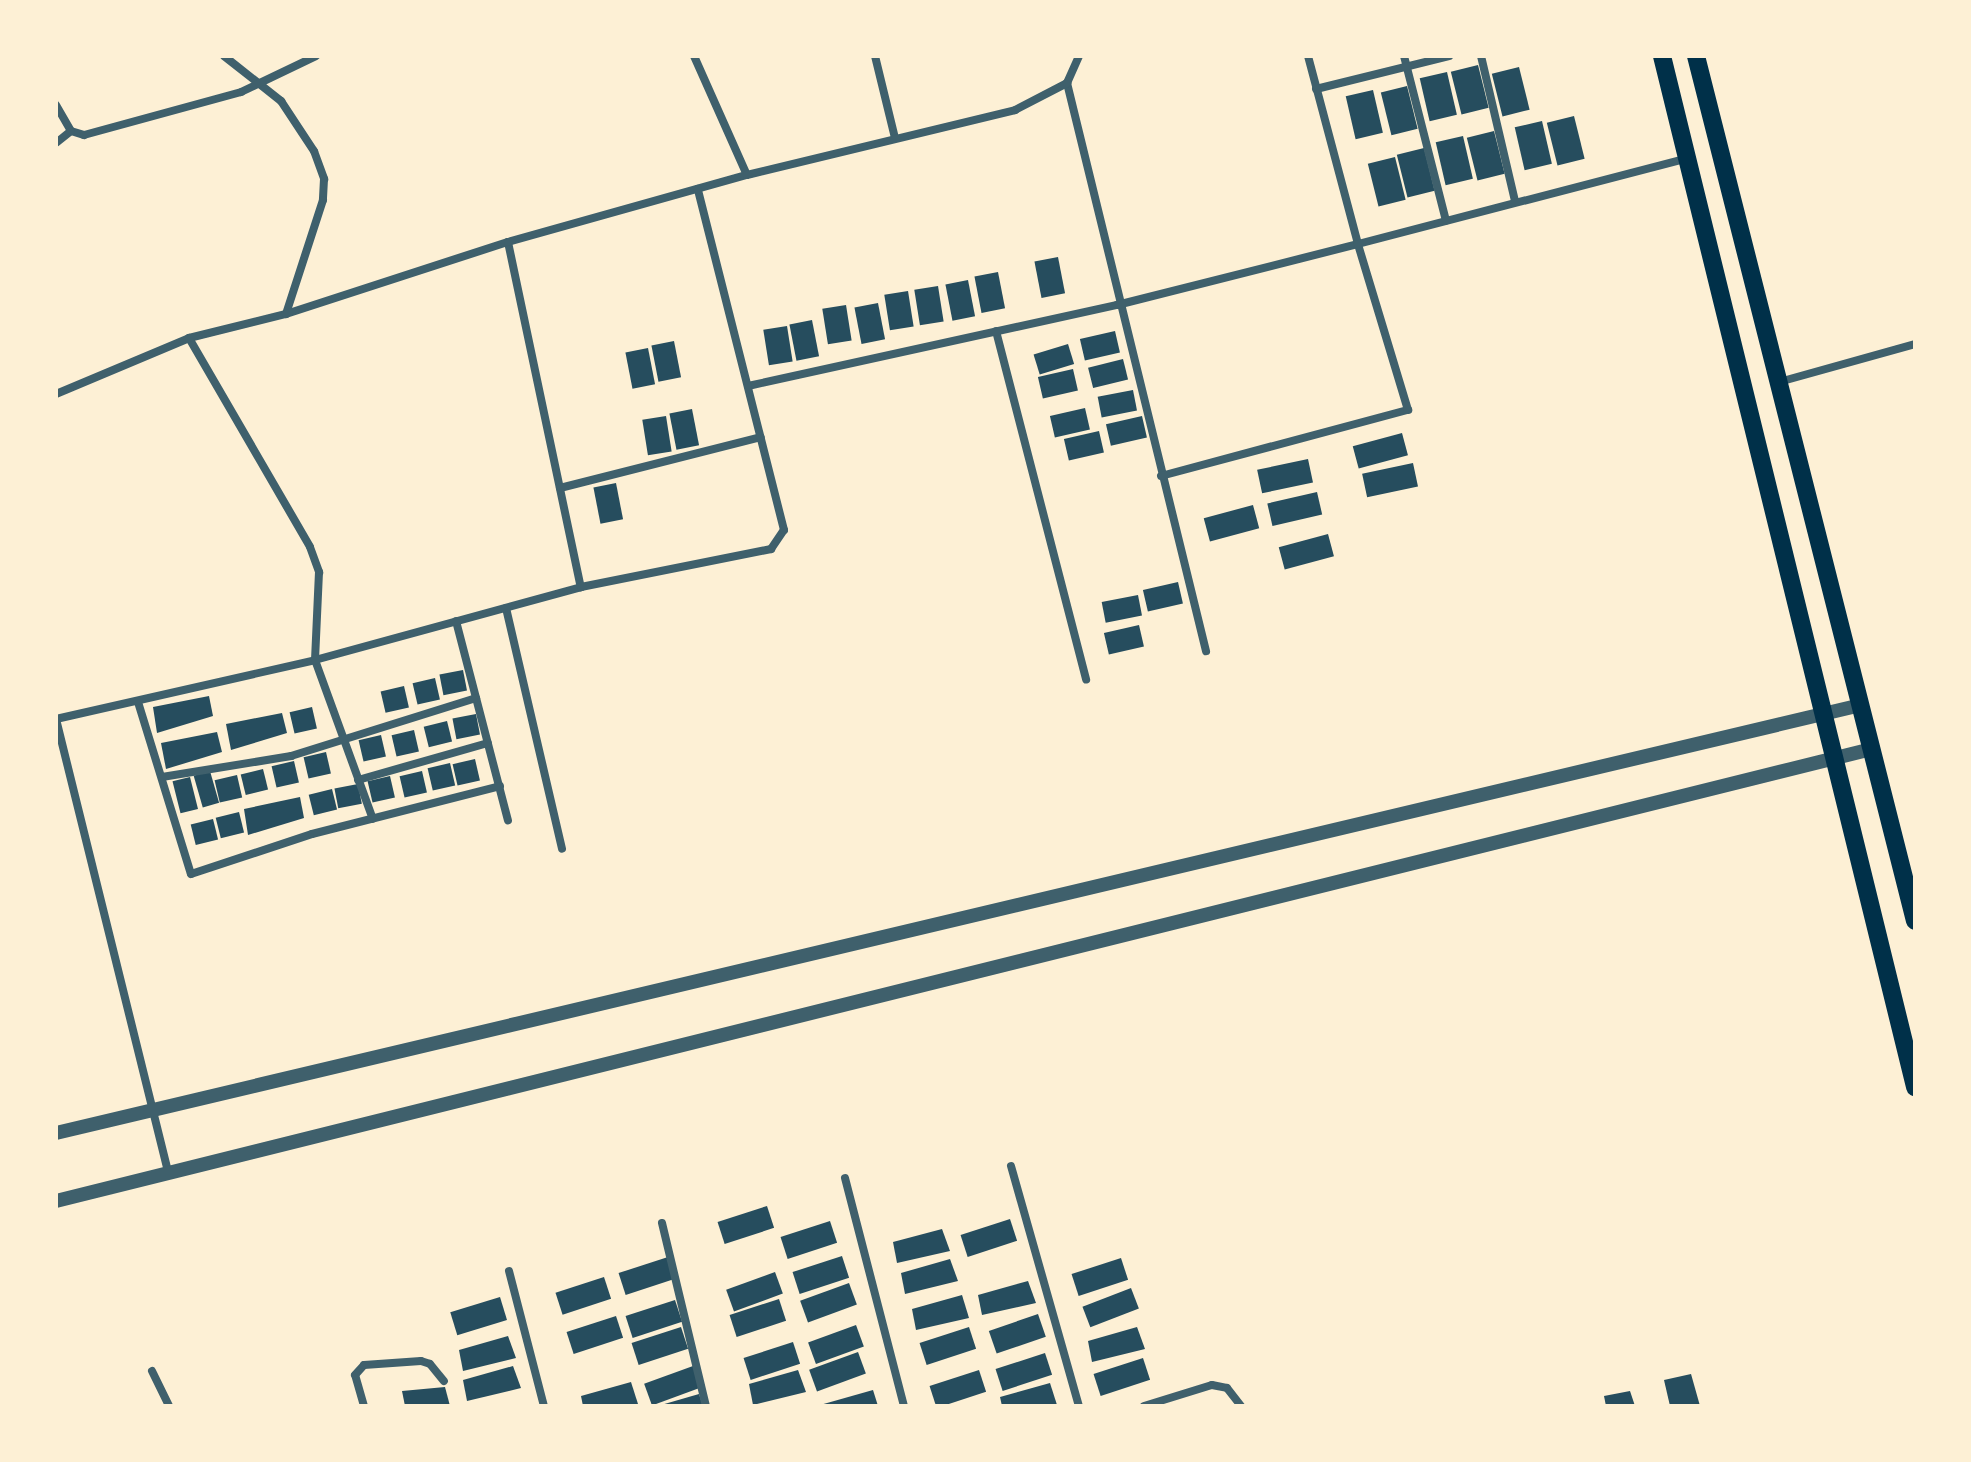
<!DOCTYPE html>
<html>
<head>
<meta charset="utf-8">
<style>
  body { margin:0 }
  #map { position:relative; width:1971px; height:1462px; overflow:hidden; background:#fdf0d5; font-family:"Nunito Sans",sans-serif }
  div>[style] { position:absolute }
  .building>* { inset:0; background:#264d5e; transform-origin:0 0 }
  .minor>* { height:8px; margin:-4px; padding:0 4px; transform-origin:4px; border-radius:4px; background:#3f606c }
  .tertiary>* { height:14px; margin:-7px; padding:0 7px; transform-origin:7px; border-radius:7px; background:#3f606c }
  .primary>* { height:18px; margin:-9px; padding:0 9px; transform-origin:9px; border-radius:9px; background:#003049 }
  span { translate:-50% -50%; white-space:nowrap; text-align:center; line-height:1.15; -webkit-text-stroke:8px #fdf0d5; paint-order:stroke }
  .frame { position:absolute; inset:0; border:58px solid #fdf0d5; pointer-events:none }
</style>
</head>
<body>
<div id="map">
  <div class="building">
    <div style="left:1478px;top:65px;width:44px;height:28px;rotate:76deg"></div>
    <div style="left:1519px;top:67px;width:44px;height:28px;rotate:76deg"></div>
    <div style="left:1447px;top:72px;width:44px;height:28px;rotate:77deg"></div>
    <div style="left:1407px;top:86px;width:44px;height:27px;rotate:76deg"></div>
    <div style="left:1373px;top:90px;width:44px;height:28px;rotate:77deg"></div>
    <div style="left:1574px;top:116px;width:44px;height:28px;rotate:76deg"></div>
    <div style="left:1542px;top:121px;width:44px;height:28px;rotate:77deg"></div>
    <div style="left:1494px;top:131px;width:44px;height:28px;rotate:76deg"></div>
    <div style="left:1463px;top:136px;width:44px;height:28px;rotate:77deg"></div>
    <div style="left:1424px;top:148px;width:44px;height:28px;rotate:76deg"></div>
    <div style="left:1395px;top:157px;width:44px;height:28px;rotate:76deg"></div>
    <div style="left:1058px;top:257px;width:37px;height:24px;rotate:79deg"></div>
    <div style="left:998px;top:272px;width:37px;height:24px;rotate:79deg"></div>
    <div style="left:968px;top:280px;width:37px;height:23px;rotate:79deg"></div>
    <div style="left:938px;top:286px;width:36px;height:24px;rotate:81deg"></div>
    <div style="left:908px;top:291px;width:36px;height:24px;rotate:81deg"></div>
    <div style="left:878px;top:303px;width:37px;height:24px;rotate:79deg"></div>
    <div style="left:846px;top:305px;width:36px;height:24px;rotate:81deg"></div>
    <div style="left:812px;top:320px;width:37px;height:23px;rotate:79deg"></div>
    <div style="left:787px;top:326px;width:36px;height:24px;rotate:81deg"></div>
    <div style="left:1115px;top:331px;width:22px;height:36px;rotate:77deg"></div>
    <div style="left:674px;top:341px;width:37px;height:23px;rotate:79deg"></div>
    <div style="left:1068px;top:344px;width:21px;height:36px;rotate:73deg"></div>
    <div style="left:648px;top:348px;width:37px;height:23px;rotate:79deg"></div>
    <div style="left:1123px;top:359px;width:21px;height:36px;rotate:76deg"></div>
    <div style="left:1073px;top:369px;width:22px;height:36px;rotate:77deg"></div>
    <div style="left:1133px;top:390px;width:21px;height:36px;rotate:79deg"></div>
    <div style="left:1085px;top:408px;width:22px;height:36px;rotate:77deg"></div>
    <div style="left:692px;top:409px;width:37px;height:23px;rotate:79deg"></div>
    <div style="left:666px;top:416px;width:36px;height:24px;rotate:81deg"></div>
    <div style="left:1142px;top:416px;width:22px;height:37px;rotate:77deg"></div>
    <div style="left:1099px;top:431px;width:22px;height:36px;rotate:77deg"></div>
    <div style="left:1402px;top:433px;width:23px;height:51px;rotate:75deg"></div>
    <div style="left:1308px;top:459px;width:24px;height:52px;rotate:78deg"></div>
    <div style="left:1413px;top:463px;width:24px;height:52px;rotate:78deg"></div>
    <div style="left:616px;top:483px;width:37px;height:23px;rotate:79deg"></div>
    <div style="left:1317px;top:492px;width:23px;height:51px;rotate:77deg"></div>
    <div style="left:1253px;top:505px;width:24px;height:51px;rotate:75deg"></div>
    <div style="left:1328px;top:534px;width:23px;height:51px;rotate:75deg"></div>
    <div style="left:1178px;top:582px;width:22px;height:36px;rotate:77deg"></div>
    <div style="left:1138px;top:595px;width:21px;height:37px;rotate:79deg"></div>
    <div style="left:1139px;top:625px;width:22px;height:36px;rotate:77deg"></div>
    <div style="left:463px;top:670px;width:21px;height:24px;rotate:79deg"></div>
    <div style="left:435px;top:678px;width:22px;height:23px;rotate:77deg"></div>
    <div style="left:404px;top:686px;width:22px;height:24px;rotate:77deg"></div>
    <div style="clip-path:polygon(209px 696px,213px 716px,157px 733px,153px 707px)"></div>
    <div style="left:312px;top:707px;width:22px;height:23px;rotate:77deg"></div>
    <div style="clip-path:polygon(282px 713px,287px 733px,231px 750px,226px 724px)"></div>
    <div style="left:476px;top:714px;width:21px;height:24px;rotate:79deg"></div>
    <div style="left:447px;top:721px;width:21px;height:24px;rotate:76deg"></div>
    <div style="left:414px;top:730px;width:22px;height:23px;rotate:77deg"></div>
    <div style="clip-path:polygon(217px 732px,222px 752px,166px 769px,161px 743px)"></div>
    <div style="left:381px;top:735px;width:22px;height:23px;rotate:77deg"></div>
    <div style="left:326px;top:752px;width:22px;height:23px;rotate:77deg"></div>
    <div style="left:475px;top:759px;width:22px;height:23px;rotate:77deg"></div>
    <div style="left:294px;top:761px;width:22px;height:23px;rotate:77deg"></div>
    <div style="left:450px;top:763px;width:23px;height:23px;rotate:77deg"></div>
    <div style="left:263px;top:769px;width:21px;height:23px;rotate:76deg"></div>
    <div style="left:210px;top:771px;width:33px;height:17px;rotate:74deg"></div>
    <div style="left:422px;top:771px;width:22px;height:23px;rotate:77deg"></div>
    <div style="left:237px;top:775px;width:23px;height:23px;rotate:77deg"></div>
    <div style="left:390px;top:776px;width:22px;height:23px;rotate:77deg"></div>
    <div style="left:190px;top:777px;width:33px;height:18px;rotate:76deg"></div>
    <div style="left:358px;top:784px;width:20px;height:24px;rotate:79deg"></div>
    <div style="left:332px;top:789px;width:21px;height:24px;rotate:76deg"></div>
    <div style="clip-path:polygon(300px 797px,304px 818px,248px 835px,244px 809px)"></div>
    <div style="left:239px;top:812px;width:21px;height:24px;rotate:76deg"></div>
    <div style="left:213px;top:819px;width:21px;height:23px;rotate:76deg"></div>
    <div style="left:767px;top:1206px;width:23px;height:52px;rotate:72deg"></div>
    <div style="left:1010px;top:1219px;width:23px;height:52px;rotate:72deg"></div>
    <div style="left:830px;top:1221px;width:23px;height:52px;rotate:72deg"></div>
    <div style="clip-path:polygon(942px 1229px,950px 1251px,897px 1263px,893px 1242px)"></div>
    <div style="left:842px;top:1256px;width:23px;height:52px;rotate:72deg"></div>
    <div style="left:668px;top:1257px;width:23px;height:52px;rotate:72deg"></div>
    <div style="left:1121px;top:1258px;width:23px;height:52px;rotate:72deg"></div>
    <div style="clip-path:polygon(950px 1259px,958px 1281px,905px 1294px,901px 1273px)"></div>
    <div style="left:775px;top:1272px;width:23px;height:52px;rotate:70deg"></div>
    <div style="left:604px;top:1277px;width:23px;height:51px;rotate:72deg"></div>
    <div style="clip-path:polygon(1028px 1281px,1036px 1303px,982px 1315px,978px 1295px)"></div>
    <div style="left:849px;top:1283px;width:23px;height:52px;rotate:70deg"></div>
    <div style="left:1131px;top:1288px;width:22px;height:52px;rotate:69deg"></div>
    <div style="clip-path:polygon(962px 1295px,969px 1318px,916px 1330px,912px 1309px)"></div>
    <div style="left:500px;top:1297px;width:24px;height:52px;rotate:73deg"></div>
    <div style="left:779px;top:1299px;width:23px;height:52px;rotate:72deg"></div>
    <div style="left:675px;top:1300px;width:23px;height:52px;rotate:72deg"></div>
    <div style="left:1038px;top:1314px;width:24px;height:52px;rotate:71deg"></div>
    <div style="left:616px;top:1316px;width:23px;height:52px;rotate:72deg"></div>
    <div style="left:856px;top:1325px;width:23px;height:51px;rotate:70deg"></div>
    <div style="left:681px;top:1327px;width:23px;height:52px;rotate:72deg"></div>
    <div style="left:969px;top:1327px;width:23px;height:52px;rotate:72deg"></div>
    <div style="clip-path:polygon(1137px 1327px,1145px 1349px,1092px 1362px,1088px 1341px)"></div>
    <div style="clip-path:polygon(508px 1336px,516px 1358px,463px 1371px,459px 1350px)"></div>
    <div style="left:793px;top:1342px;width:23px;height:52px;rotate:72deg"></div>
    <div style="left:858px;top:1352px;width:23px;height:52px;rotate:70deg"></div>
    <div style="left:1045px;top:1353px;width:23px;height:52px;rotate:72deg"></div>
    <div style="left:1143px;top:1358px;width:23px;height:52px;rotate:72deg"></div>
    <div style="clip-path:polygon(513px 1366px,521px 1388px,467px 1401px,463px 1380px)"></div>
    <div style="left:693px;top:1366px;width:23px;height:52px;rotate:70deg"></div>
    <div style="clip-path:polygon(798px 1370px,806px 1392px,753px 1405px,749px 1384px)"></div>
    <div style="left:979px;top:1370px;width:23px;height:52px;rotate:72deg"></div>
    <div style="clip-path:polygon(1691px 1374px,1700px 1406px,1670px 1406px,1664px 1380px)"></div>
    <div style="clip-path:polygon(631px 1382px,638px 1404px,583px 1406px,581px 1396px)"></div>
    <div style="clip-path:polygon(1050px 1383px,1057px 1405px,1002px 1406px,1000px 1397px)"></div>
    <div style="clip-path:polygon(445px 1387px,450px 1406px,405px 1406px,402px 1391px)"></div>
    <div style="clip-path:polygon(873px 1390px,878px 1406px,821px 1406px,820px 1405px)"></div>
    <div style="clip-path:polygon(1630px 1391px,1635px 1406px,1606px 1406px,1604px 1396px)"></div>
    <div style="clip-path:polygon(699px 1394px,703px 1406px,661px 1406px,661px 1405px)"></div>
  </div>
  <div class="minor">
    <div style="left:224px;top:56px;width:73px;rotate:38.3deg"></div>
    <div style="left:281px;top:101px;width:60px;rotate:56.6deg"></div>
    <div style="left:314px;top:151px;width:30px;rotate:70deg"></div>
    <div style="left:324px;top:179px;width:21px;rotate:93deg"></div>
    <div style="left:323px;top:200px;width:120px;rotate:108deg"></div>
    <div style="left:694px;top:56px;width:130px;rotate:66deg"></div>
    <div style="left:875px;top:56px;width:84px;rotate:76.3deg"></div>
    <div style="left:1404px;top:56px;width:170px;rotate:75.7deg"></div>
    <div style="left:1481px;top:56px;width:149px;rotate:76.8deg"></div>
    <div style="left:1067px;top:83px;width:585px;rotate:76.25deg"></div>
    <div style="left:1316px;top:89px;width:137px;rotate:-13.9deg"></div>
    <div style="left:56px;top:105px;width:30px;rotate:60deg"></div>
    <div style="left:71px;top:131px;width:14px;rotate:17deg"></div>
    <div style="left:84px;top:135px;width:163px;rotate:-15.3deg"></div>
    <div style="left:241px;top:92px;width:83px;rotate:-25.6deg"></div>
    <div style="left:56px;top:143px;width:19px;rotate:-39deg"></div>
    <div style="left:508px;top:242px;width:353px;rotate:78.1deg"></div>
    <div style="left:996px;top:331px;width:360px;rotate:75.5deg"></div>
    <div style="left:189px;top:338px;width:241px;rotate:59.9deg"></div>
    <div style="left:310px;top:547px;width:27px;rotate:70deg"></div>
    <div style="left:319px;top:572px;width:88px;rotate:92.6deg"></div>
    <div style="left:315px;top:660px;width:169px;rotate:70deg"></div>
    <div style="left:1779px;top:382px;width:141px;rotate:-15.6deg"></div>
    <div style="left:748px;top:386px;width:378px;rotate:-12.4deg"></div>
    <div style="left:1117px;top:305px;width:249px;rotate:-14.2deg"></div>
    <div style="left:1358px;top:244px;width:195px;rotate:-104.9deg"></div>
    <div style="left:56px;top:394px;width:144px;rotate:-22.8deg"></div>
    <div style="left:189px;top:338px;width:100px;rotate:-13.9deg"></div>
    <div style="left:286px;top:314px;width:233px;rotate:-18deg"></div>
    <div style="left:508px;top:242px;width:248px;rotate:-15.7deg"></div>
    <div style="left:747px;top:175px;width:276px;rotate:-13.6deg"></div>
    <div style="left:1015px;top:110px;width:59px;rotate:-27.4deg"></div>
    <div style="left:1067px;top:83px;width:30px;rotate:-66deg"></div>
    <div style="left:1161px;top:476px;width:256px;rotate:-15deg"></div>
    <div style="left:1408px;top:410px;width:173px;rotate:-106.8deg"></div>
    <div style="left:1358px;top:244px;width:340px;rotate:-14.6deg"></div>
    <div style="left:560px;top:488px;width:207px;rotate:-14.2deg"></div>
    <div style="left:506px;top:608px;width:247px;rotate:76.9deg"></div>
    <div style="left:456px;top:621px;width:206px;rotate:75.4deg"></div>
    <div style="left:138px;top:702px;width:180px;rotate:72.9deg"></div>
    <div style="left:191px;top:874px;width:127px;rotate:-18.3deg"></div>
    <div style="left:312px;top:834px;width:194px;rotate:-14.3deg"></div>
    <div style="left:56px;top:719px;width:266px;rotate:-12.8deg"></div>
    <div style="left:315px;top:660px;width:276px;rotate:-15.3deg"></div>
    <div style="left:581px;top:587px;width:194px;rotate:-11.3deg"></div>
    <div style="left:771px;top:549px;width:23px;rotate:-56deg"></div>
    <div style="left:784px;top:530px;width:352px;rotate:-104.2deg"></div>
    <div style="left:56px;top:719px;width:468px;rotate:76.1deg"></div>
    <div style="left:162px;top:777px;width:131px;rotate:-9.2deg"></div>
    <div style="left:291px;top:756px;width:194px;rotate:-17.4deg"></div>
    <div style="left:358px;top:780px;width:135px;rotate:-15.9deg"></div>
    <div style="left:1011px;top:1166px;width:249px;rotate:74.2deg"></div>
    <div style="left:845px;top:1178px;width:236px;rotate:75.5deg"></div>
    <div style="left:662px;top:1223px;width:188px;rotate:76.5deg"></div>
    <div style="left:509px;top:1271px;width:139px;rotate:75.5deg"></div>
    <div style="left:152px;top:1371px;width:39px;rotate:64deg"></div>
    <div style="left:364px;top:1406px;width:32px;rotate:-106deg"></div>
    <div style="left:355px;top:1375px;width:13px;rotate:-48deg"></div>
    <div style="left:364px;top:1365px;width:57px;rotate:-4deg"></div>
    <div style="left:421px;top:1361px;width:9px;rotate:18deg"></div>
    <div style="left:430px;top:1364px;width:22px;rotate:51deg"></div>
    <div style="left:1144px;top:1406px;width:71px;rotate:-17.2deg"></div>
    <div style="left:1212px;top:1385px;width:15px;rotate:11deg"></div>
    <div style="left:1227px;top:1388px;width:23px;rotate:52deg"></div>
  </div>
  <div class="tertiary">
    <div style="left:56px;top:1133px;width:1855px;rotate:-13.34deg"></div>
    <div style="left:56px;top:1201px;width:1871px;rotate:-13.98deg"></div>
  </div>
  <div class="primary">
    <div style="left:1662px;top:56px;width:1062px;rotate:76.21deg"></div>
    <div style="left:1696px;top:56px;width:892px;rotate:75.79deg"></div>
  </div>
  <div class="frame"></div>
</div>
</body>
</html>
